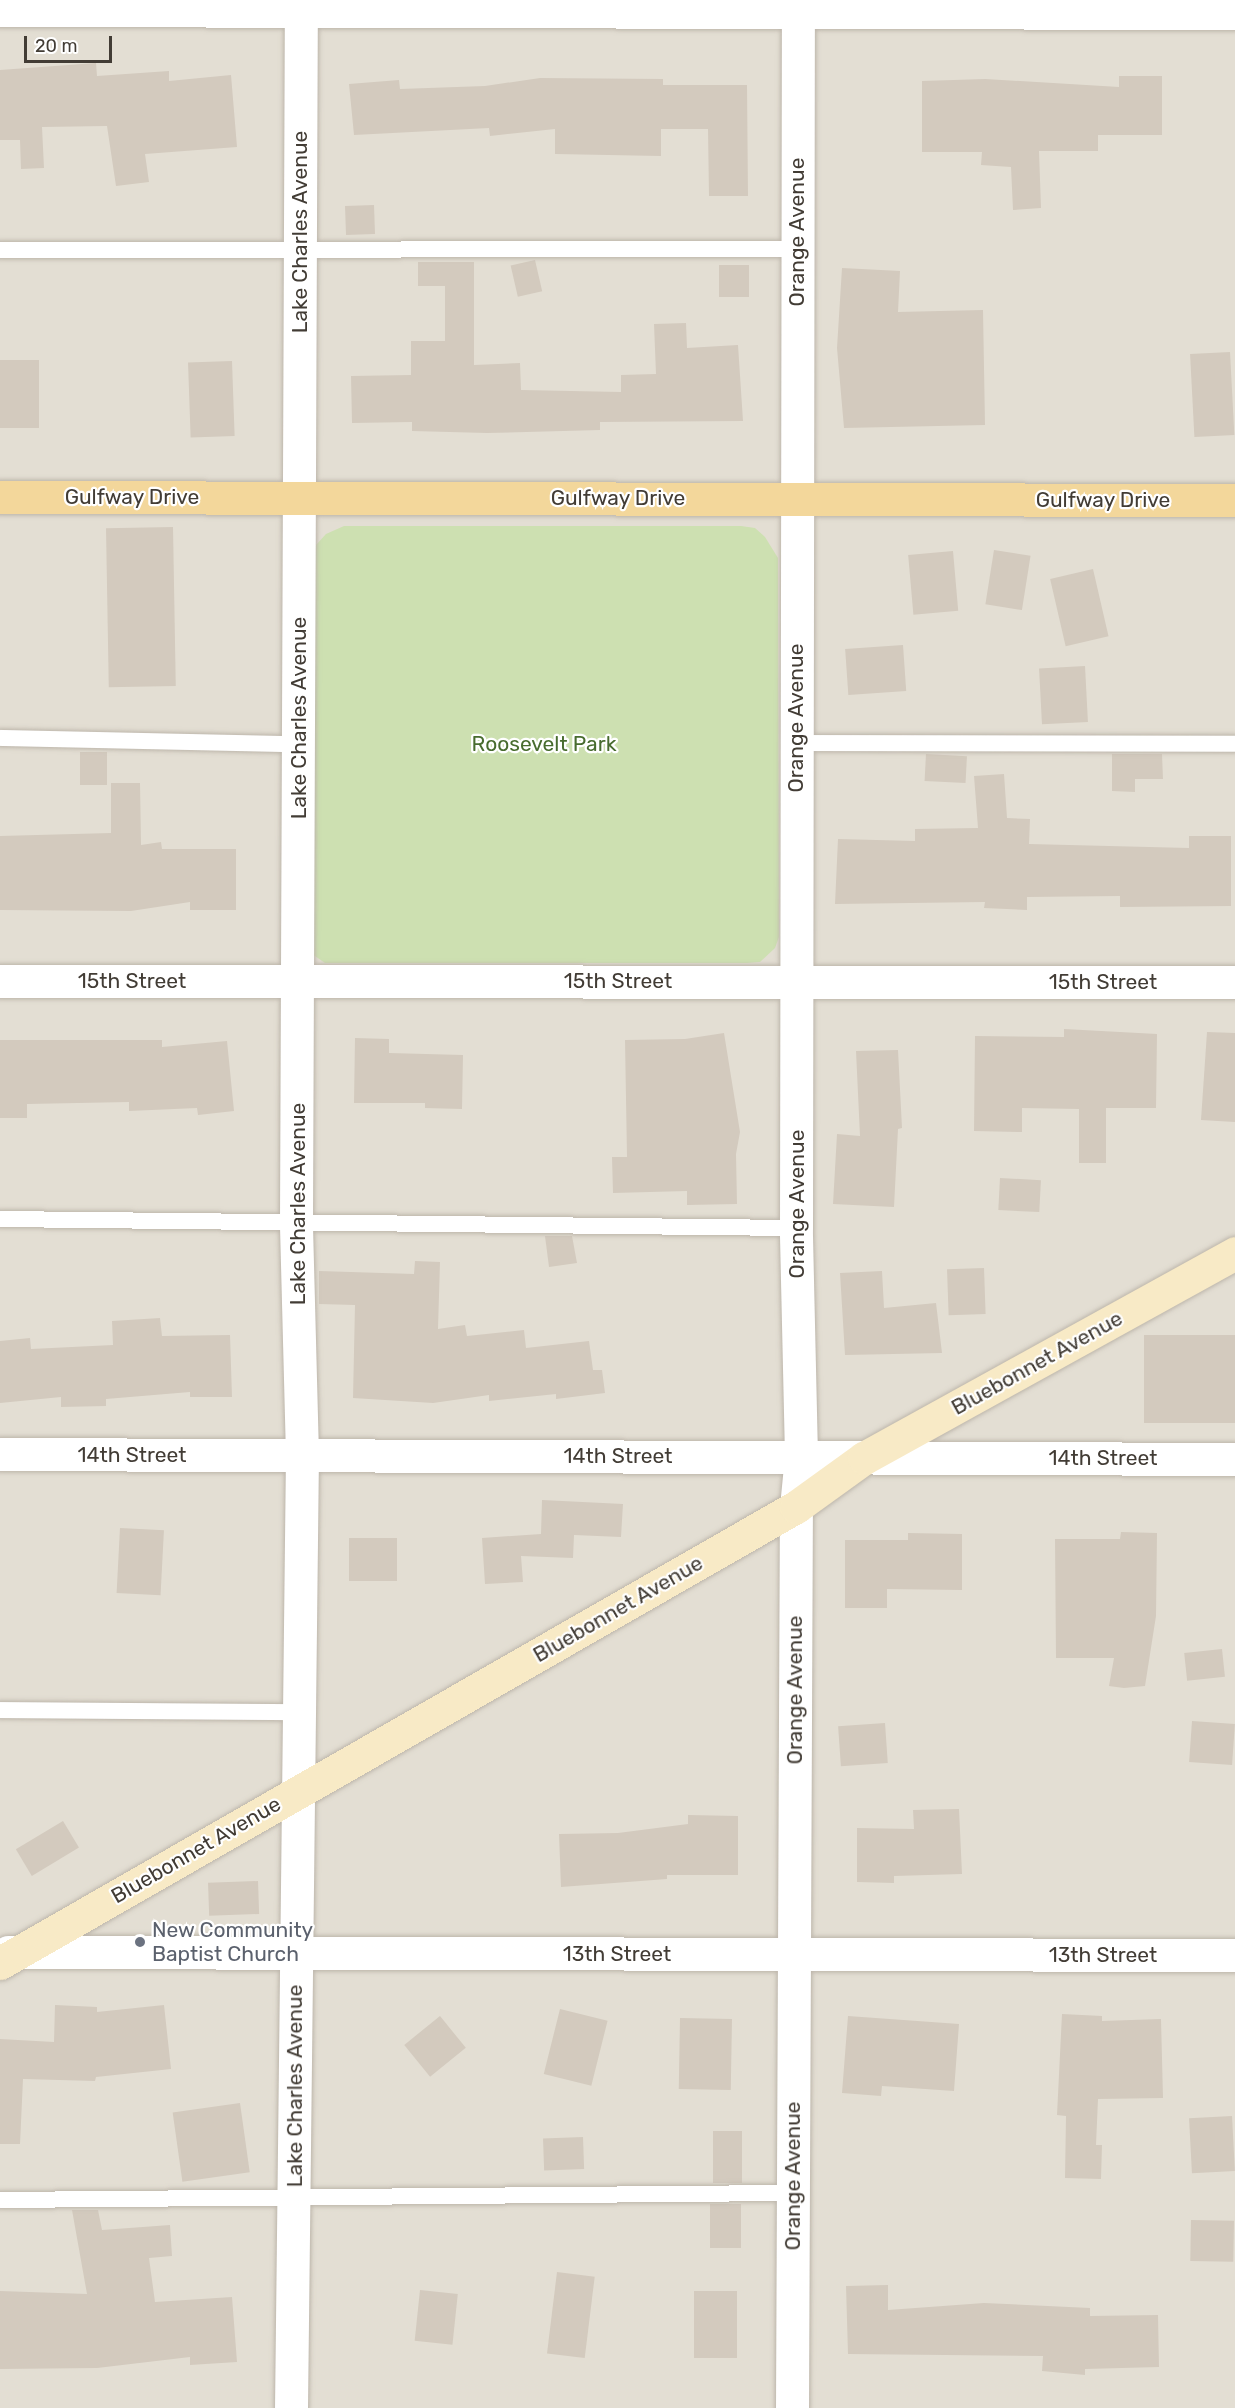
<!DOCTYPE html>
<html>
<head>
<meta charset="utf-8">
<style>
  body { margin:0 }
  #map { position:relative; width:1235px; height:2408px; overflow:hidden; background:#f0ece4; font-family:Rubik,sans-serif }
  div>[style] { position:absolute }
  .residential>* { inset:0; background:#e3ded3; transform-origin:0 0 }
  .green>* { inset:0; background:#cde0b1 }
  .building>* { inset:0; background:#d3cabe; transform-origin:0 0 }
  .roads { filter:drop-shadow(0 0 2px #bdb6ab) drop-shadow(0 0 2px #bdb6ab) }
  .lane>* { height:16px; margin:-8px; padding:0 8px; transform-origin:8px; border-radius:8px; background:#fff }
  .street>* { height:33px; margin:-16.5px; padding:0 16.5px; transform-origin:16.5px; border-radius:16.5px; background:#fff }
  .secondary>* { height:33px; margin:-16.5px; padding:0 16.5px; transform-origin:16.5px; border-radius:16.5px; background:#f8eac6 }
  .primary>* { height:33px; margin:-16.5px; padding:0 16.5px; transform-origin:16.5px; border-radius:16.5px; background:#f3d79b }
  .dots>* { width:16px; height:16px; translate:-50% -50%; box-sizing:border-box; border:3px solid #fff; border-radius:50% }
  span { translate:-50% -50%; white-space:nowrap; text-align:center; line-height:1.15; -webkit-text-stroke:4.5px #fff; paint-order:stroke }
  .street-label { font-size:21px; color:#423c35 }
  .park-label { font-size:21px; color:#486c2f }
  .worship-label { font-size:21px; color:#5b616d }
  .left { translate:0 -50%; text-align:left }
  .scale { position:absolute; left:24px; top:36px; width:88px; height:27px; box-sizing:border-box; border:3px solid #423c35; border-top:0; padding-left:8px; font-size:18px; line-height:21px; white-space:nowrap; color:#423c35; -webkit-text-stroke:4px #fff; paint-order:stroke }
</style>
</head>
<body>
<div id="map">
  <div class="residential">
    <div style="left:0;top:0;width:1235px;height:2408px"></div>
  </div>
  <div class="green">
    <div style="clip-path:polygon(344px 526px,741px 526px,755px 528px,765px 537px,778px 558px,779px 937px,775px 948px,760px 962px,747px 963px,325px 963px,312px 954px,312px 558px,316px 545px,326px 534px)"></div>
  </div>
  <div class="building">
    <div style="clip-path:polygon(96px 63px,97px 76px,169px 71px,169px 81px,231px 75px,237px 147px,145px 154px,149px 182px,116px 186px,107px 126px,42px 127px,44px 168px,21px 169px,20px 140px,0 140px,0 70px)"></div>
    <div style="clip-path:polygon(1119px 76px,1162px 76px,1162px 135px,1098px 135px,1098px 151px,1039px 151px,1041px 208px,1013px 210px,1011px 167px,981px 165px,982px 152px,922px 152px,922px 81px,985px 79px,1119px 87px)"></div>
    <div style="clip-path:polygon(540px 78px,663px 79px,663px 85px,747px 85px,748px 196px,709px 196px,708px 129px,661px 129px,661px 156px,555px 154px,555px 129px,490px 136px,489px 128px,354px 135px,349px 84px,399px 80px,400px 89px,485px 86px)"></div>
    <div style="left:374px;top:205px;width:29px;height:29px;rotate:88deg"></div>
    <div style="left:535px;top:260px;width:32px;height:25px;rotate:77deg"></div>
    <div style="clip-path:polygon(418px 262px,474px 262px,474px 365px,520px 363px,521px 390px,621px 392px,621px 375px,656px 374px,654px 324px,686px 323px,687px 348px,738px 345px,743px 421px,600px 422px,600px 430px,487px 433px,412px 431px,412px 422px,352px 423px,351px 376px,411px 375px,411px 341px,445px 341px,445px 286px,418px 286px)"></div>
    <div style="left:719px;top:265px;width:30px;height:32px"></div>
    <div style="clip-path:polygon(842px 268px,900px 271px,898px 312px,983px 310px,985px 425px,844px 428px,837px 348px)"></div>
    <div style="left:1230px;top:352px;width:83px;height:40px;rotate:87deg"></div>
    <div style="left:0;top:360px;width:39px;height:68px"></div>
    <div style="left:232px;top:361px;width:75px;height:44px;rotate:88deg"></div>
    <div style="left:173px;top:527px;width:159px;height:67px;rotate:89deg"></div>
    <div style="left:994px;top:550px;width:37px;height:55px;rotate:9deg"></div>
    <div style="left:953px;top:551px;width:60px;height:45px;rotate:85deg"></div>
    <div style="left:1093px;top:569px;width:69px;height:44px;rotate:77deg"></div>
    <div style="left:903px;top:645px;width:46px;height:58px;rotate:86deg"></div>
    <div style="left:1085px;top:666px;width:56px;height:46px;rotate:87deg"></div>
    <div style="left:80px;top:752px;width:27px;height:33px"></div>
    <div style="left:926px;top:754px;width:41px;height:27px;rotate:3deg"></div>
    <div style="clip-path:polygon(1112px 754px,1162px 754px,1163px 779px,1135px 779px,1135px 792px,1112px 791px)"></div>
    <div style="clip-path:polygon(1004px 774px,1007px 818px,1030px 819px,1029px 844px,1189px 848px,1189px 836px,1231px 836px,1231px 906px,1120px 907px,1120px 896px,1027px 897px,1027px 910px,984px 908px,985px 902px,835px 904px,838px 839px,915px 841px,915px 829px,978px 828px,974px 776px)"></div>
    <div style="clip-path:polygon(111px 783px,140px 783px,141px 845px,161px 842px,162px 849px,236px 849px,236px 910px,190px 910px,190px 902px,131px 911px,0 910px,0 836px,111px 833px)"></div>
    <div style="clip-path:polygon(1064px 1029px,1157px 1034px,1156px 1108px,1106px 1108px,1106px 1163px,1079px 1163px,1079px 1109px,1022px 1108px,1022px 1132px,974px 1131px,975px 1036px,1064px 1037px)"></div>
    <div style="clip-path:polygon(1207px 1032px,1235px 1033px,1235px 1122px,1201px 1120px)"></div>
    <div style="clip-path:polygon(724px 1033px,740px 1132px,736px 1154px,737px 1204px,687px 1205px,687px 1191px,613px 1193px,612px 1157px,627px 1157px,625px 1040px,685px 1039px)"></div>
    <div style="clip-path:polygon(355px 1038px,389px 1039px,389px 1053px,463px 1055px,462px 1109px,425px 1108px,425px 1103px,354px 1103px)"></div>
    <div style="clip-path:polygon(0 1040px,162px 1040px,162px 1047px,227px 1041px,234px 1111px,198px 1115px,197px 1108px,129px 1111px,129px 1102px,27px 1104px,27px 1118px,0 1118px)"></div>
    <div style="clip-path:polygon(898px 1050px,902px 1128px,898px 1129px,894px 1207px,833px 1204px,837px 1134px,860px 1136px,856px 1051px)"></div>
    <div style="left:1000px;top:1178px;width:41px;height:32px;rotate:3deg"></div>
    <div style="clip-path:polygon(545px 1236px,572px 1236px,577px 1263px,549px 1267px)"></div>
    <div style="clip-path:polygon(415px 1261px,440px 1262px,438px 1329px,465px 1325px,467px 1336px,524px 1330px,526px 1348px,589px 1341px,593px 1370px,602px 1370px,605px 1393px,556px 1399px,556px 1394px,489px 1401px,489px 1395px,433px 1403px,353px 1398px,355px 1305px,319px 1304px,319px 1271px,414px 1274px)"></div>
    <div style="left:984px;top:1268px;width:46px;height:37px;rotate:88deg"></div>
    <div style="clip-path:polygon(882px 1271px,884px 1308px,936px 1303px,942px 1353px,845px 1355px,840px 1273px)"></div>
    <div style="clip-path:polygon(160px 1318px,162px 1336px,230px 1335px,232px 1397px,190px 1397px,190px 1392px,106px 1399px,106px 1406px,61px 1407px,61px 1397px,0 1403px,0 1341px,30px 1338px,31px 1349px,113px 1345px,112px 1321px)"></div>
    <div style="left:1235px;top:1335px;width:88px;height:91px;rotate:90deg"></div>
    <div style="clip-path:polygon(542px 1500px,623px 1504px,621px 1537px,574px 1535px,573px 1558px,521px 1556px,523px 1582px,485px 1584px,482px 1538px,541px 1534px)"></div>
    <div style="left:120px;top:1528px;width:44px;height:65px;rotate:3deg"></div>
    <div style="clip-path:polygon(1121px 1532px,1157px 1533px,1156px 1616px,1145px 1686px,1124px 1688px,1109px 1686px,1114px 1658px,1056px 1658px,1055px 1539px,1120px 1539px)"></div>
    <div style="clip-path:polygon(908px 1533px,962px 1534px,962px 1590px,887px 1589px,887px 1608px,845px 1608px,845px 1540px,908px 1540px)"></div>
    <div style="left:349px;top:1538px;width:48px;height:43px"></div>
    <div style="left:1222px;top:1649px;width:28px;height:38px;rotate:84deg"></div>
    <div style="left:1192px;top:1721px;width:43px;height:41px;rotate:4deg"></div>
    <div style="left:885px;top:1723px;width:40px;height:47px;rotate:86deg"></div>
    <div style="clip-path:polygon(959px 1809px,962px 1874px,894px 1876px,894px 1883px,857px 1882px,857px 1828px,914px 1829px,913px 1810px)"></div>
    <div style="clip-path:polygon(688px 1815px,738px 1816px,738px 1875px,667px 1875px,667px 1879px,561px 1887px,559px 1834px,618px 1833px,688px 1824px)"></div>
    <div style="left:63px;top:1821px;width:31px;height:55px;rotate:59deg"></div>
    <div style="left:258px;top:1881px;width:33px;height:50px;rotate:88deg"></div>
    <div style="clip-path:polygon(55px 2005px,97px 2007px,97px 2012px,164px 2005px,171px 2069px,96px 2077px,95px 2081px,23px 2079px,20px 2144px,0 2144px,0 2039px,54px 2042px)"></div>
    <div style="left:560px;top:2009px;width:49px;height:67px;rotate:14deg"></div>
    <div style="clip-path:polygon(1062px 2014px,1102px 2016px,1102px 2021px,1161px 2019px,1163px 2098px,1098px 2099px,1096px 2145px,1102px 2145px,1101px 2179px,1065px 2178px,1066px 2116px,1057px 2115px)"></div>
    <div style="left:440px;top:2016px;width:41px;height:46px;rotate:51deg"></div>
    <div style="clip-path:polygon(848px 2016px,959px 2024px,954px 2091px,882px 2086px,881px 2096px,842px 2093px)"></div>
    <div style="left:680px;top:2018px;width:52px;height:71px;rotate:1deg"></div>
    <div style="left:240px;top:2103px;width:70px;height:68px;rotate:82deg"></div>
    <div style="left:1232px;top:2116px;width:55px;height:43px;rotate:87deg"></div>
    <div style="left:713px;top:2131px;width:29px;height:52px"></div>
    <div style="left:583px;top:2137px;width:32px;height:40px;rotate:88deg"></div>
    <div style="left:710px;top:2204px;width:31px;height:44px"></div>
    <div style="clip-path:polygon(72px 2210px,98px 2210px,102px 2230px,170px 2225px,172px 2256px,149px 2258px,155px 2302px,232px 2297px,237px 2362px,190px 2365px,190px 2357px,97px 2368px,0 2369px,0 2291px,87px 2294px)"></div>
    <div style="left:1191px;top:2220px;width:43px;height:41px;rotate:1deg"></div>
    <div style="left:557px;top:2272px;width:38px;height:82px;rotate:7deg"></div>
    <div style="clip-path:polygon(888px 2285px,888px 2310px,984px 2303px,1090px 2308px,1090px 2316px,1158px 2315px,1159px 2367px,1085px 2369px,1085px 2375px,1042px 2371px,1043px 2356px,848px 2354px,846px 2286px)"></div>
    <div style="left:420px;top:2290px;width:38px;height:51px;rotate:6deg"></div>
    <div style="left:694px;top:2291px;width:43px;height:67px"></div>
  </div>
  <div class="roads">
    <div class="lane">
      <div style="left:0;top:250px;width:797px;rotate:-0.07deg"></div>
      <div style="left:0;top:738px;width:298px;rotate:1.2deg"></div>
      <div style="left:796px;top:743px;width:439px;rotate:0.1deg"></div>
      <div style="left:0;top:1219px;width:796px;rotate:0.65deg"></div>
      <div style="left:0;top:1710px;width:297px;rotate:0.4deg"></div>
      <div style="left:0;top:2200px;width:793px;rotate:-0.51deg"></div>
    </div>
    <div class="street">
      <div style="left:0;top:10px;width:1235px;rotate:0.14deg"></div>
      <div style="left:0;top:981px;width:1235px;rotate:0.05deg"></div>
      <div style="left:0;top:1454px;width:1235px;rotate:0.23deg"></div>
      <div style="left:8px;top:1952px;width:1227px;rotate:0.14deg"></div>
      <div style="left:291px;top:2408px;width:953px;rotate:-89.34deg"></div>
      <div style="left:302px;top:1455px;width:233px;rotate:-91.5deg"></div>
      <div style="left:296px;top:1222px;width:1222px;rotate:-89.77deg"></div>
      <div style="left:792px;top:2408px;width:901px;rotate:-89.75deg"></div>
      <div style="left:796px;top:1507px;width:51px;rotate:-84.4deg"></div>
      <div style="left:801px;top:1456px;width:228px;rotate:-91.3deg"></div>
      <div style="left:796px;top:1228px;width:1228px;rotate:-89.91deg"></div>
    </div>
    <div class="secondary">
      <div style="left:0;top:1963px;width:917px;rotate:-29.81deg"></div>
      <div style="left:796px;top:1507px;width:84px;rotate:-35.8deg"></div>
      <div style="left:864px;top:1458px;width:424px;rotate:-28.9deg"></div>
    </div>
    <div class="primary">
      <div style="left:0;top:497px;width:1235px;rotate:0.14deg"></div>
    </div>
  </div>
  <div class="dots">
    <div style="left:140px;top:1942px;background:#6b7280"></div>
  </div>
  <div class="street-label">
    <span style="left:300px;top:232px;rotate:-90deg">Lake Charles Avenue</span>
    <span style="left:797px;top:232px;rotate:-90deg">Orange Avenue</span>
    <span style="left:132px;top:497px">Gulfway Drive</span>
    <span style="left:618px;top:498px">Gulfway Drive</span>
    <span style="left:1103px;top:500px">Gulfway Drive</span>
    <span style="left:299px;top:718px;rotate:-90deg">Lake Charles Avenue</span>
    <span style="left:796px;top:718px;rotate:-90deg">Orange Avenue</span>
    <span style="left:132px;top:981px">15th Street</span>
    <span style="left:618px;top:981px">15th Street</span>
    <span style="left:1103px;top:982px">15th Street</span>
    <span style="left:298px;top:1204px;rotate:-90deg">Lake Charles Avenue</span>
    <span style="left:797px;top:1204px;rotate:-90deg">Orange Avenue</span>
    <span style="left:1037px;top:1363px;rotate:-29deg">Bluebonnet Avenue</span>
    <span style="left:132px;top:1455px">14th Street</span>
    <span style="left:618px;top:1456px">14th Street</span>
    <span style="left:1103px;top:1458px">14th Street</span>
    <span style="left:618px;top:1609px;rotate:-30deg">Bluebonnet Avenue</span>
    <span style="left:795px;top:1690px;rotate:-90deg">Orange Avenue</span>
    <span style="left:196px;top:1850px;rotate:-30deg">Bluebonnet Avenue</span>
    <span style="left:617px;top:1954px">13th Street</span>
    <span style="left:1103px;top:1955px">13th Street</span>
    <span style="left:295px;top:2086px;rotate:-90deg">Lake Charles Avenue</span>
    <span style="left:793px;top:2176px;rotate:-90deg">Orange Avenue</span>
  </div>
  <div class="park-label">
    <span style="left:544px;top:744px">Roosevelt Park</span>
  </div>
  <div class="worship-label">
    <span class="left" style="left:152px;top:1942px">New Community<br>Baptist Church</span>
  </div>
  <div class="scale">20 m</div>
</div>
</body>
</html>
